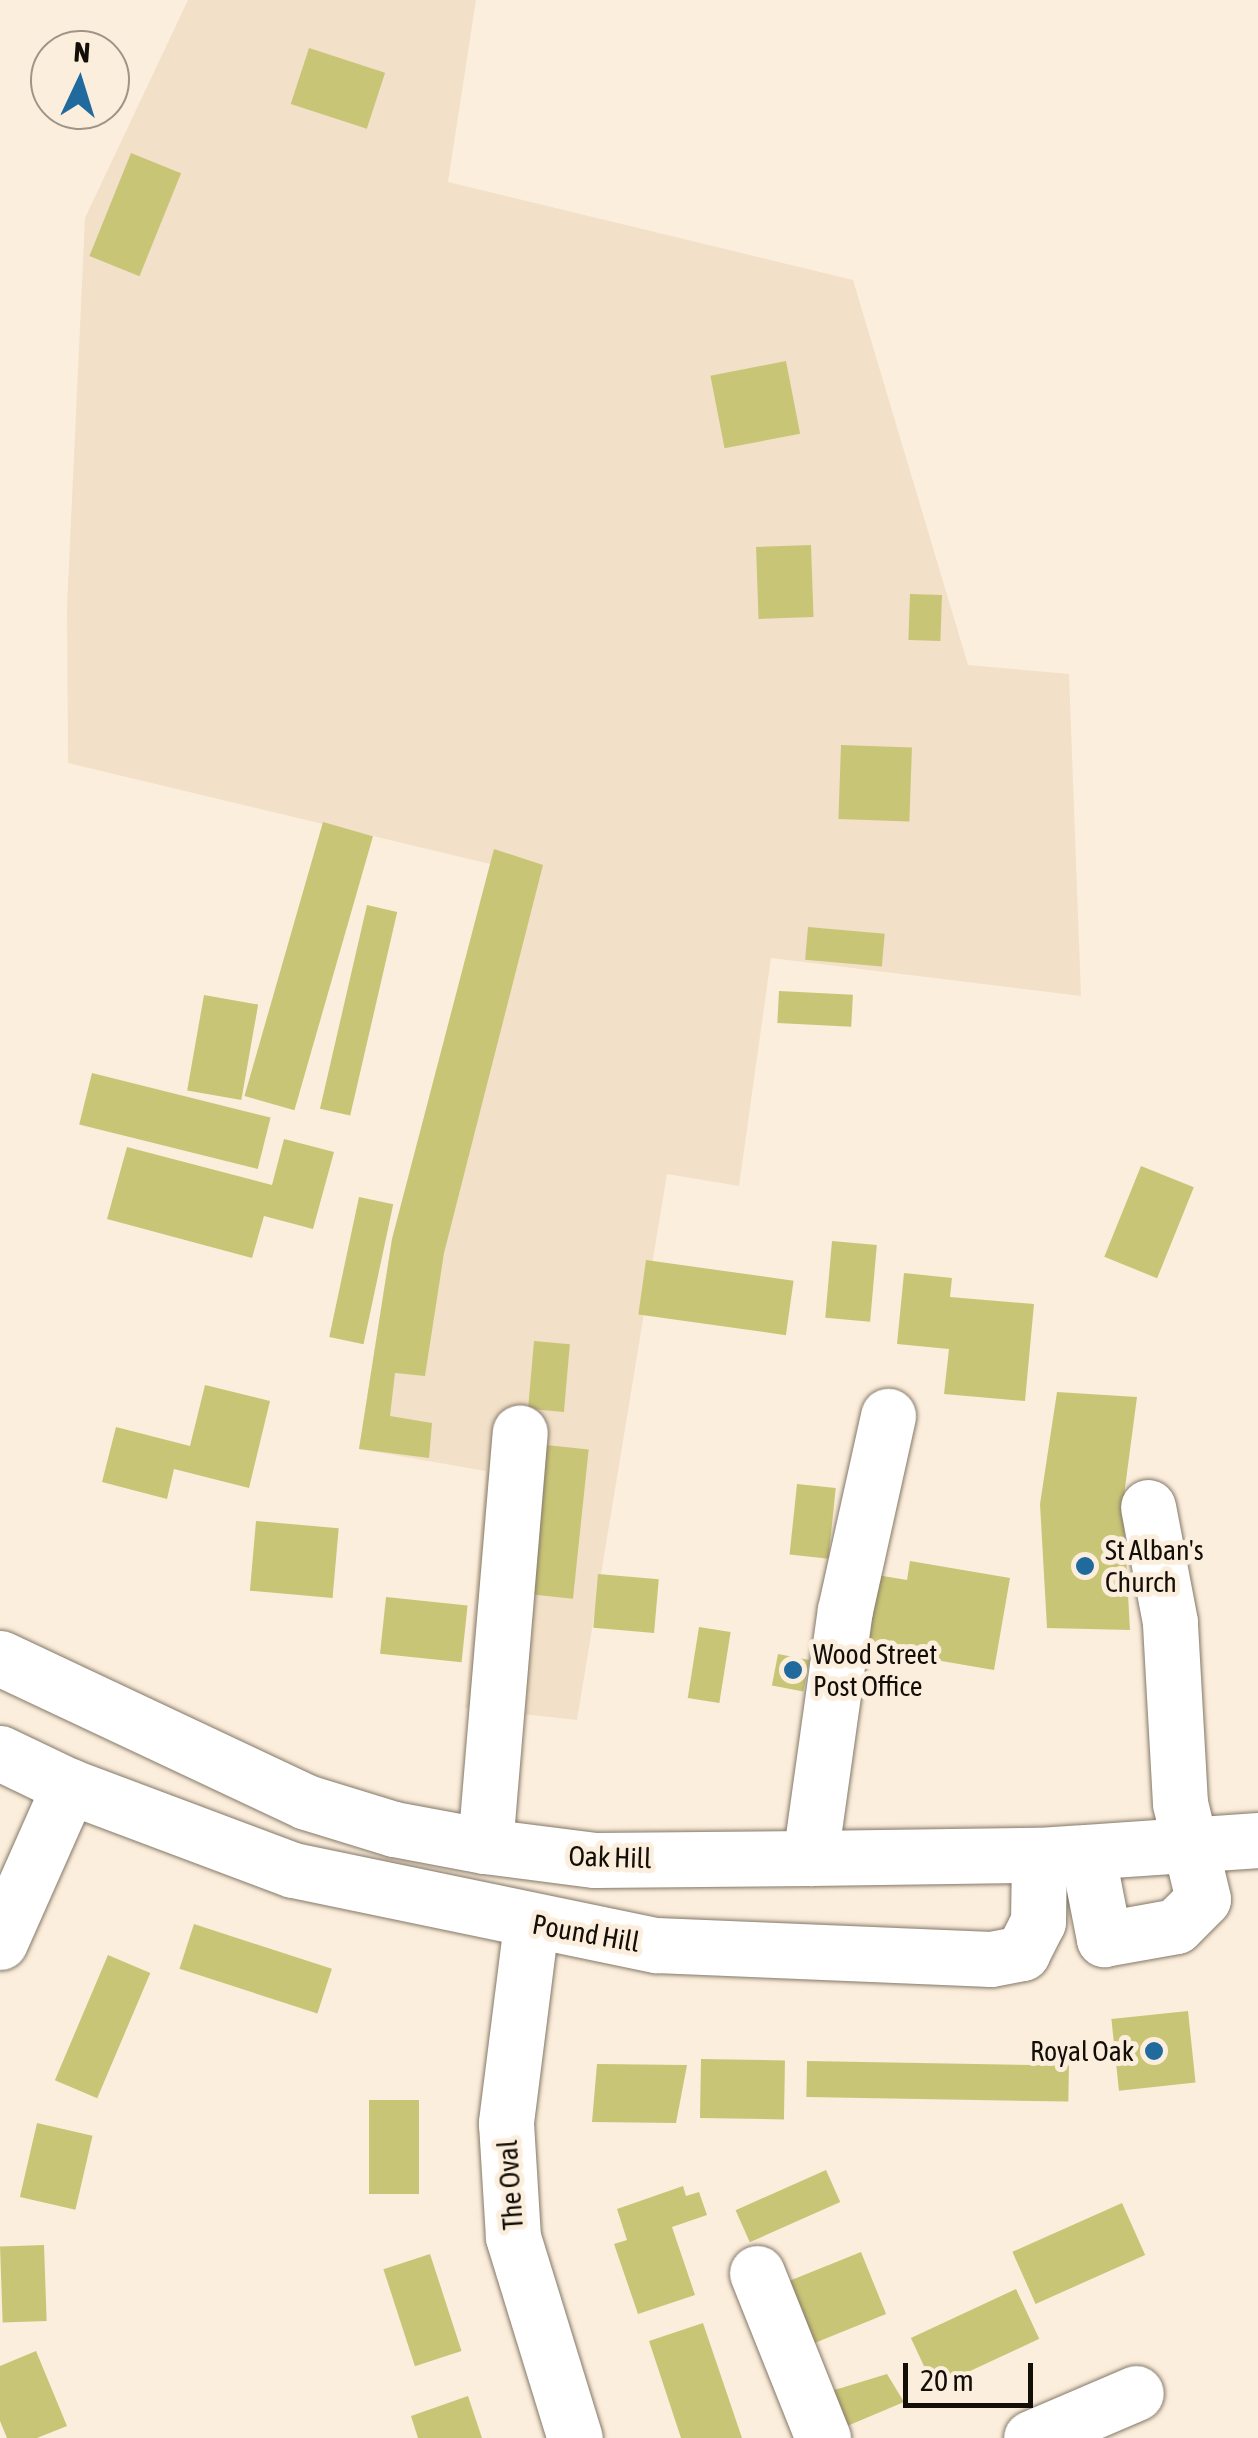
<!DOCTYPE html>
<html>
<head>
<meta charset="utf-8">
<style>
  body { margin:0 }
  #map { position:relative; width:1258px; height:2438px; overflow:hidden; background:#fceedc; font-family:"Asap Condensed",sans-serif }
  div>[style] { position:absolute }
  .built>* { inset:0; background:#f2e0c8 }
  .building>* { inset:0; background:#c9c577; transform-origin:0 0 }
  .roads { filter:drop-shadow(0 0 2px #847868) drop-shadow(0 0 2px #847868) }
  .minor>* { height:55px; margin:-27.5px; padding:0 27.5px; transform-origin:27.5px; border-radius:27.5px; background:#fff }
  .dots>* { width:28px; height:28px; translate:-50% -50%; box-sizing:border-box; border:5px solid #fceedc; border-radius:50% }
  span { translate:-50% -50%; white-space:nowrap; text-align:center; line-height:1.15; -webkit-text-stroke:10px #fceedc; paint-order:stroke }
  .poi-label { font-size:28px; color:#130e08 }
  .left { translate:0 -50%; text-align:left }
  .right { translate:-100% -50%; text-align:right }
  .street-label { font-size:28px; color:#130e08 }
  .north { position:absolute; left:30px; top:30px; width:100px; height:100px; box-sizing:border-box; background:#fceedc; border:2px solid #9f9487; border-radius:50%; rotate:4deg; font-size:28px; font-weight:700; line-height:40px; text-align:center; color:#130e08 }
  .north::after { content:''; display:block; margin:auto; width:35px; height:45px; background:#216a9e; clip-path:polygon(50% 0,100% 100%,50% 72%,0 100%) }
  .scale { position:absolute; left:903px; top:2363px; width:130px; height:45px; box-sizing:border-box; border:5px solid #130e08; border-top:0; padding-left:12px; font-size:30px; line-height:35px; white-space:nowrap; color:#130e08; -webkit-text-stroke:8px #fceedc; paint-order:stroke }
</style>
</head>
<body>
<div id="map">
  <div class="built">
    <div style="clip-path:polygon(188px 0,476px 0,448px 182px,853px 280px,968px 665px,1069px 674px,1081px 996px,771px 958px,739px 1186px,667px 1174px,577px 1720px,465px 1708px,486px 1471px,359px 1449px,392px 1239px,490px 864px,68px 763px,67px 607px,85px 218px)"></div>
  </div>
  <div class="building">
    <div style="left:309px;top:48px;width:80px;height:59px;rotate:18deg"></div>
    <div style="left:131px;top:153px;width:54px;height:111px;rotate:22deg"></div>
    <div style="left:786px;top:361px;width:74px;height:77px;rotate:79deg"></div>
    <div style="left:811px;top:545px;width:72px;height:55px;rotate:88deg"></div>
    <div style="left:910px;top:594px;width:32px;height:46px;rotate:2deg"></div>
    <div style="left:841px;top:745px;width:71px;height:74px;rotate:2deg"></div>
    <div style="left:323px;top:822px;width:52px;height:285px;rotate:16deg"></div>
    <div style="clip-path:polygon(494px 849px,543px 865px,444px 1253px,425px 1376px,395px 1373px,390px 1416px,432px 1423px,429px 1458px,359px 1449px,392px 1239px)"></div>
    <div style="left:367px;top:905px;width:31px;height:209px;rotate:13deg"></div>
    <div style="left:808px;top:927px;width:77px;height:33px;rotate:5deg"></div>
    <div style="left:779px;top:991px;width:74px;height:32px;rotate:3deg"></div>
    <div style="left:204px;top:995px;width:55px;height:97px;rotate:10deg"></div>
    <div style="left:92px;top:1073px;width:184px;height:53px;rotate:14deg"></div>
    <div style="clip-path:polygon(284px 1139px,334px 1152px,313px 1229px,264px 1216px,252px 1258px,107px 1219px,127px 1147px,272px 1185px)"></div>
    <div style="left:1141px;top:1166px;width:57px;height:98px;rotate:22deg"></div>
    <div style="left:359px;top:1197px;width:35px;height:143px;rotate:12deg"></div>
    <div style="left:832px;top:1241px;width:45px;height:77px;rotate:5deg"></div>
    <div style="left:646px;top:1260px;width:149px;height:55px;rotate:8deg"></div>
    <div style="clip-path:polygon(904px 1273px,952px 1278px,950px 1297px,1034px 1304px,1025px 1401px,944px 1394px,949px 1349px,897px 1344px)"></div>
    <div style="left:534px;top:1341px;width:36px;height:68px;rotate:5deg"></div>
    <div style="clip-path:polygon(205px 1385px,270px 1401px,249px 1488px,174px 1469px,167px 1499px,102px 1482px,116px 1427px,190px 1446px)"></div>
    <div style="clip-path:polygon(1057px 1392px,1137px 1397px,1123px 1503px,1130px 1630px,1047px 1628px,1040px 1504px)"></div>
    <div style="left:527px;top:1443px;width:62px;height:150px;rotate:6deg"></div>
    <div style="left:797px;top:1484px;width:39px;height:71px;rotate:6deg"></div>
    <div style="left:256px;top:1521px;width:83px;height:70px;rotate:5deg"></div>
    <div style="clip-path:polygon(910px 1561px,1010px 1578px,994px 1670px,865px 1648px,877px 1575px,907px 1580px)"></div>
    <div style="left:598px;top:1574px;width:61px;height:54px;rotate:5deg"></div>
    <div style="left:386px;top:1597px;width:82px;height:57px;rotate:6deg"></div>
    <div style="left:699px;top:1627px;width:32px;height:72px;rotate:9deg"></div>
    <div style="left:778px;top:1654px;width:32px;height:32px;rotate:11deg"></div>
    <div style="left:194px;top:1924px;width:145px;height:47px;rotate:18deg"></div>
    <div style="left:108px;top:1955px;width:46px;height:136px;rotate:23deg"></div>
    <div style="left:1188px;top:2011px;width:72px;height:77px;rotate:84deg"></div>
    <div style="left:701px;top:2059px;width:84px;height:59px;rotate:1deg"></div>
    <div style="left:807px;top:2061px;width:262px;height:36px;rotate:1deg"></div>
    <div style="clip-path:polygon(597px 2064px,687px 2065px,676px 2123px,592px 2122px)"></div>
    <div style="left:369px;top:2100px;width:50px;height:94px"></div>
    <div style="left:37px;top:2123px;width:57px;height:76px;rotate:13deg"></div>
    <div style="left:826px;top:2170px;width:35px;height:99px;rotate:66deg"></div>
    <div style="clip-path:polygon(683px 2186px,686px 2196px,699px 2192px,707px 2215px,672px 2227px,695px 2295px,638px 2314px,614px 2244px,627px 2240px,617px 2209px)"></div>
    <div style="left:1122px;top:2203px;width:57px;height:120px;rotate:66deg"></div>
    <div style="left:44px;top:2245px;width:76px;height:44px;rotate:88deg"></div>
    <div style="left:861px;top:2252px;width:67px;height:85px;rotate:68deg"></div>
    <div style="left:430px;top:2254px;width:102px;height:49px;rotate:72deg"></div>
    <div style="left:1016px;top:2289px;width:55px;height:116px;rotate:65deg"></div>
    <div style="clip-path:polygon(703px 2323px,742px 2438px,681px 2438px,649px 2341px)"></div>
    <div style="clip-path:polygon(36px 2351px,67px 2426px,37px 2438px,7px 2438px,0 2421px,0 2366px)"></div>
    <div style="clip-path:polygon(887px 2374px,904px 2402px,833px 2432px,818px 2395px)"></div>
    <div style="clip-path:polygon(468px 2396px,482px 2438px,418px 2438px,411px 2416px)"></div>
  </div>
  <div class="roads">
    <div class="minor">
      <div style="left:0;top:1658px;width:338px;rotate:25.2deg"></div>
      <div style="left:306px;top:1802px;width:92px;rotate:17.1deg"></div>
      <div style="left:394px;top:1829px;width:93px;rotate:10.6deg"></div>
      <div style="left:485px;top:1846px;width:111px;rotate:7.3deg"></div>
      <div style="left:595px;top:1860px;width:215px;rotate:-0.5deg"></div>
      <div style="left:810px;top:1858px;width:229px;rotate:-0.8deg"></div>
      <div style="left:1039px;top:1855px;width:220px;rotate:-3.9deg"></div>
      <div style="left:0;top:1753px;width:76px;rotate:25.6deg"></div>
      <div style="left:69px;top:1786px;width:239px;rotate:20.6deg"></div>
      <div style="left:293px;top:1870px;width:371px;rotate:11.7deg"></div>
      <div style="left:656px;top:1945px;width:335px;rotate:2.4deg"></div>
      <div style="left:991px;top:1959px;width:32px;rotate:-11deg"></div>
      <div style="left:1022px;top:1953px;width:35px;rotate:-63deg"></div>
      <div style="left:1038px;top:1922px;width:67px;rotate:-89.1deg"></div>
      <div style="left:485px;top:1846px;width:415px;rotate:-85.2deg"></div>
      <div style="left:1087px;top:1852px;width:89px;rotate:78.9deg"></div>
      <div style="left:1104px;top:1939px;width:73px;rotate:-10.2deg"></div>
      <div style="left:1176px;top:1926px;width:38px;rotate:-45deg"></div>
      <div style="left:1203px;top:1899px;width:99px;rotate:-103.5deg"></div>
      <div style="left:1180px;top:1803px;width:181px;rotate:-93.2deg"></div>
      <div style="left:1170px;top:1622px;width:117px;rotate:-100.8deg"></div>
      <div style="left:810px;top:1858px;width:250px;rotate:-82deg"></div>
      <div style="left:845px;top:1610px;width:199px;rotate:-77.5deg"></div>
      <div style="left:531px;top:1924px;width:201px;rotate:97.2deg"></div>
      <div style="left:506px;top:2123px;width:114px;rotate:86.5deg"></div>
      <div style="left:513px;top:2237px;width:210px;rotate:72.9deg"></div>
      <div style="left:0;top:1942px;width:171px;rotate:-66.1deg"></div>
      <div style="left:757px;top:2273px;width:178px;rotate:68.2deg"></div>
      <div style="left:1031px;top:2438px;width:114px;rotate:-23.2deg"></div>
    </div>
  </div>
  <div class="dots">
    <div style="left:1085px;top:1566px;background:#216a9e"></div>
    <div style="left:793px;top:1670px;background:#216a9e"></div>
    <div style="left:1154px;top:2051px;background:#216a9e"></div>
  </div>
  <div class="poi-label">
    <span class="left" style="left:1105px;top:1566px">St Alban's<br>Church</span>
    <span class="left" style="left:813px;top:1670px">Wood Street<br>Post Office</span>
    <span class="right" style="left:1134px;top:2051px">Royal Oak</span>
  </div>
  <div class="street-label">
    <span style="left:610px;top:1857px;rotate:2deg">Oak Hill</span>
    <span style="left:586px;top:1933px;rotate:10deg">Pound Hill</span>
    <span style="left:510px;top:2185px;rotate:-94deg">The Oval</span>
  </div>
  <div class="north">N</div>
  <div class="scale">20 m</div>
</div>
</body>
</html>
